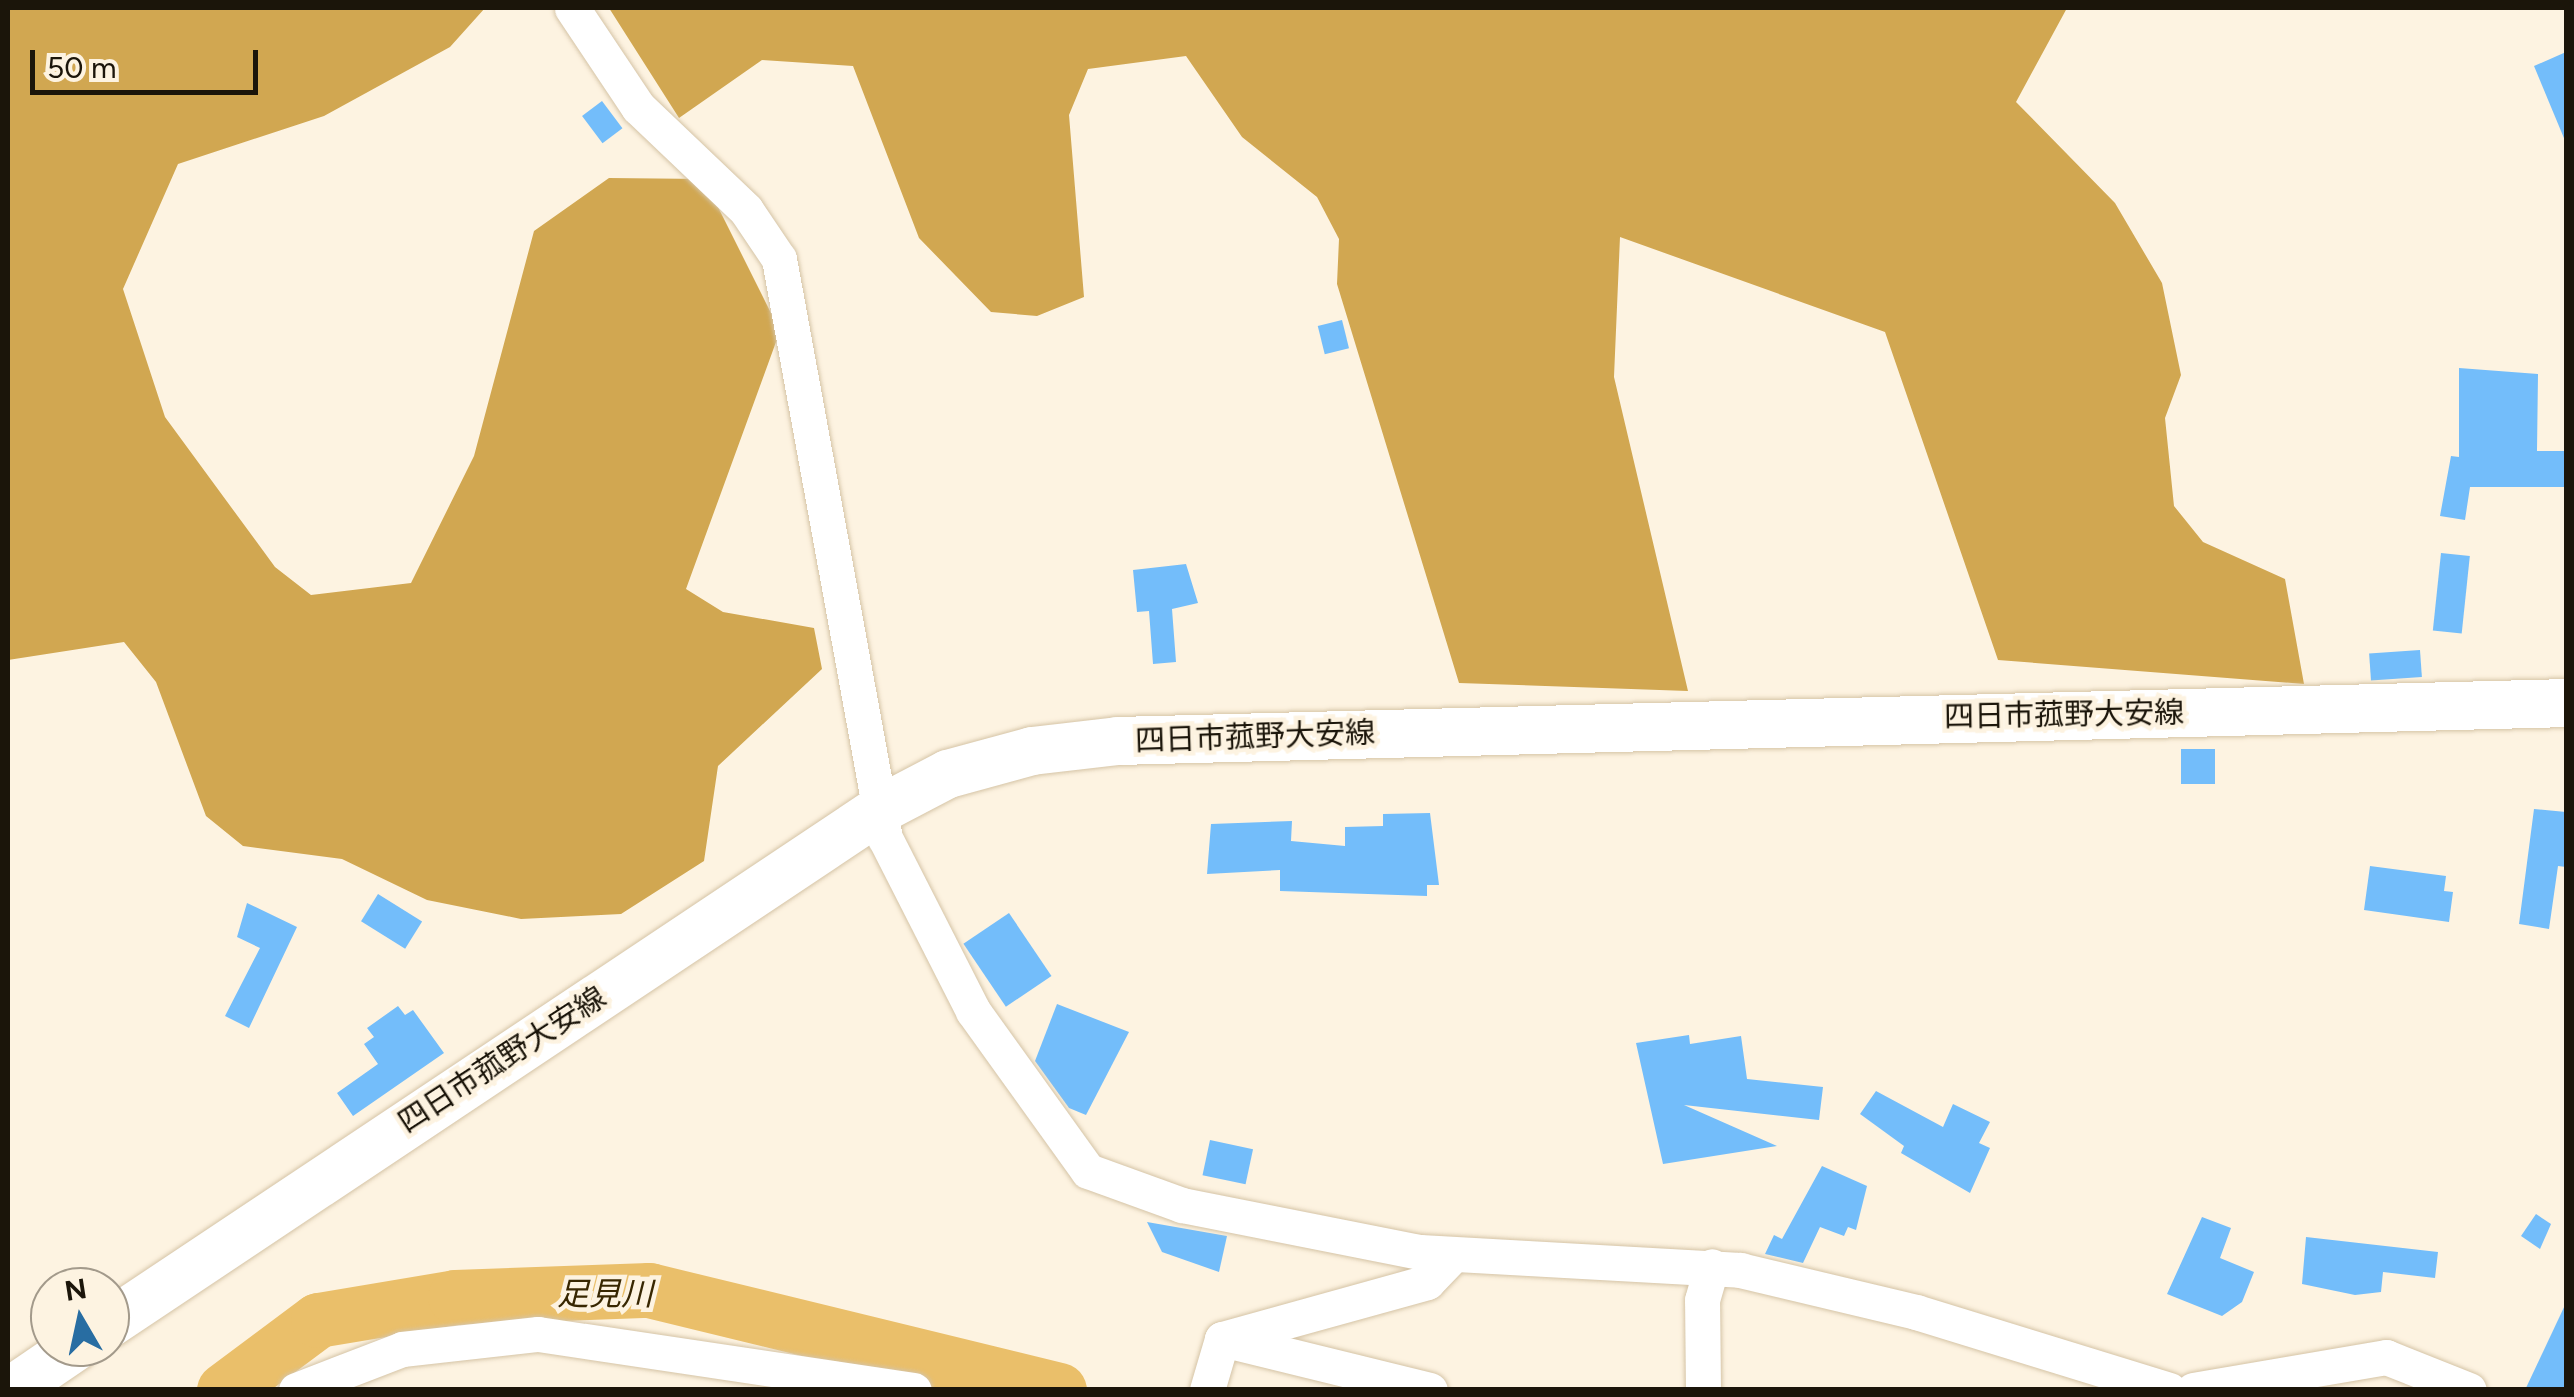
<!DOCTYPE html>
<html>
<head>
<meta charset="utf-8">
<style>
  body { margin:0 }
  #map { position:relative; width:2574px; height:1397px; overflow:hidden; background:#fdf3e1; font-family:Figtree,"Noto Sans JP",sans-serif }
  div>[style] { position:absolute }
  .forest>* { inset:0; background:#d1a751 }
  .river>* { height:55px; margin:-27.5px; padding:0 27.5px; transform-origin:27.5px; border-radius:27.5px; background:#eabf6a }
  .building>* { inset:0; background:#73bdfa; transform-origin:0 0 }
  .roads { filter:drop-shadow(0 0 2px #d5c4a6) drop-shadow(0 0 2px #d5c4a6) }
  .street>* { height:35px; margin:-17.5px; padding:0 17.5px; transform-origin:17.5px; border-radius:17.5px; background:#fff }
  .secondary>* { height:48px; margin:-24px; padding:0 24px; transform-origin:24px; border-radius:24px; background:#fff }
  span { translate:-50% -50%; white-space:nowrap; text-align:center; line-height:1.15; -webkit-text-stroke:9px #fdf3e1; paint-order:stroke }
  .street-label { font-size:30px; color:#1b150a }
  .water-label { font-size:32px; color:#382701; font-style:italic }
  .frame { position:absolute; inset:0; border:10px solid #1b150a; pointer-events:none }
  .north { position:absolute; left:30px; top:1267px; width:100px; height:100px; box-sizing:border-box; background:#fdf3e1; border:2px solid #a39a8b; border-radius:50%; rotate:351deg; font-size:28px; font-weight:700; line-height:40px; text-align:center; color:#1b150a }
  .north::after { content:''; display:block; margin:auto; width:35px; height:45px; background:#286da2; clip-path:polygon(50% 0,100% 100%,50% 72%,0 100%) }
  .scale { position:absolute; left:30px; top:50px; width:228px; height:45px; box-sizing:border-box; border:5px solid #1b150a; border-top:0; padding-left:12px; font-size:30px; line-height:35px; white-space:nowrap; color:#1b150a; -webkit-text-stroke:8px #fdf3e1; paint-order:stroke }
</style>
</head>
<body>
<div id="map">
  <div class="forest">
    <div style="clip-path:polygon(8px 8px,485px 8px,450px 47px,324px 116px,178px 164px,123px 289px,165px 417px,275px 567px,311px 595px,411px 583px,474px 456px,534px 231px,609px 178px,704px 179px,780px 331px,686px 589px,723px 612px,814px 628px,822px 669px,718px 766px,704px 861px,621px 914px,521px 919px,427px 900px,342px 859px,243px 846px,206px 816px,156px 682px,124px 642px,8px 660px)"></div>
    <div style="clip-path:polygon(609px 8px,2067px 8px,2016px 102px,2115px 203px,2162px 283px,2181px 375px,2165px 418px,2174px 506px,2203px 542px,2285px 579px,2304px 684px,1998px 660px,1885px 332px,1620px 237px,1614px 377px,1688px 691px,1459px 683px,1337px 284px,1339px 239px,1317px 197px,1242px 137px,1186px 56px,1088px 69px,1069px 115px,1084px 297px,1037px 316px,991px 312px,919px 238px,853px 66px,762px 60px,679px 118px)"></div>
  </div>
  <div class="river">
    <div style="left:224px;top:1390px;width:117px;rotate:-36.7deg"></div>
    <div style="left:318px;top:1320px;width:139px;rotate:-9.5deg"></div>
    <div style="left:455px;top:1297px;width:194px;rotate:-2.1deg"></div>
    <div style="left:649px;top:1290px;width:422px;rotate:13.7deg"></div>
  </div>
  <div class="building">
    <div style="clip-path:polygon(2566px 52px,2566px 143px,2534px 66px)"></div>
    <div style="left:602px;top:101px;width:34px;height:25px;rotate:53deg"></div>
    <div style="left:1342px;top:320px;width:29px;height:25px;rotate:76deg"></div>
    <div style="clip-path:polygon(2459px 368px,2538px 374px,2537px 451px,2566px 451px,2566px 487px,2470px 487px,2465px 520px,2440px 516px,2451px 456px,2459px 457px)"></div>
    <div style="left:2441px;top:553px;width:29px;height:78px;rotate:6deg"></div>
    <div style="clip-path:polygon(1186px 564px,1198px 603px,1172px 609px,1176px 662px,1153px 664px,1149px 611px,1137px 612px,1133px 570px)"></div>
    <div style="left:2420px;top:650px;width:27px;height:51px;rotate:86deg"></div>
    <div style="left:2181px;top:749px;width:34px;height:35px"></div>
    <div style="clip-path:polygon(2534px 809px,2566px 812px,2566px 867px,2558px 866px,2549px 929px,2519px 924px)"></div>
    <div style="clip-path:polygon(1430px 813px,1439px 885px,1427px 885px,1427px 896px,1280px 891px,1280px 870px,1207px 874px,1211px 824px,1292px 821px,1291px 841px,1345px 846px,1345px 827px,1383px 826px,1383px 814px)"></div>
    <div style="clip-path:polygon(2370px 866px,2446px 876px,2444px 891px,2453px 892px,2449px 922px,2364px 910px)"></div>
    <div style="left:378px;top:894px;width:52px;height:32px;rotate:32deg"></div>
    <div style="clip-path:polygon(247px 903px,297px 927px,249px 1028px,225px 1016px,260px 948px,237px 937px)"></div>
    <div style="left:1009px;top:913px;width:76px;height:55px;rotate:56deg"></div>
    <div style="clip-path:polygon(1057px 1004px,1129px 1032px,1086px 1115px,1069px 1108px,1035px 1061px)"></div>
    <div style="clip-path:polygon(398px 1006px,405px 1015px,413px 1010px,444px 1053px,353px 1116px,337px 1093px,378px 1064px,364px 1044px,374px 1037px,367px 1028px)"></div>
    <div style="clip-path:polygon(1689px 1035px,1690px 1044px,1741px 1036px,1747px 1079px,1823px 1087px,1819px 1120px,1684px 1105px,1777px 1146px,1663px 1164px,1636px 1043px)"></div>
    <div style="clip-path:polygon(1876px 1091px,1943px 1127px,1953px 1104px,1990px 1122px,1979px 1143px,1990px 1148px,1970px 1193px,1901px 1153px,1904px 1146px,1860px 1114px)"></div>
    <div style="left:1210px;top:1140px;width:44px;height:36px;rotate:12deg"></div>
    <div style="clip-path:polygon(1822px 1166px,1867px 1186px,1856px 1230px,1848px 1227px,1844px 1236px,1820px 1227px,1803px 1263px,1765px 1254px,1774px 1235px,1782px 1239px)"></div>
    <div style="clip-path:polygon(2536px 1214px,2551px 1224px,2540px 1249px,2521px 1236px)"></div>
    <div style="clip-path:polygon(2202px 1217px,2231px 1228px,2220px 1258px,2254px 1272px,2242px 1302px,2222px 1316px,2167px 1294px)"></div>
    <div style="clip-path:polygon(1147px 1222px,1227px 1236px,1219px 1272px,1162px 1252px)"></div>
    <div style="clip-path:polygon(2306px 1237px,2438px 1252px,2435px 1278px,2383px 1272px,2381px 1292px,2355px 1295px,2302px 1284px)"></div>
    <div style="clip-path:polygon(2566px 1303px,2566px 1390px,2525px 1390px)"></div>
  </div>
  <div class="roads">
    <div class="street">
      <div style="left:572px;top:8px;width:119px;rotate:56.3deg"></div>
      <div style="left:638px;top:107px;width:149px;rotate:43.6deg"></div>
      <div style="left:746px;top:210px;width:59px;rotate:56deg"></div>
      <div style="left:779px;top:259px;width:589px;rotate:79.63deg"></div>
      <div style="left:885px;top:838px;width:194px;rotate:63deg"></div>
      <div style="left:973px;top:1011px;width:197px;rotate:54.3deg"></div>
      <div style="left:1088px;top:1171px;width:100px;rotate:19.9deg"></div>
      <div style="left:1182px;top:1205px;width:243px;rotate:11.2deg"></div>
      <div style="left:1420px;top:1252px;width:321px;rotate:3.2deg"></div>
      <div style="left:1740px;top:1270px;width:181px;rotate:13.4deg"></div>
      <div style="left:1916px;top:1312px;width:265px;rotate:17.1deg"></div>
      <div style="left:1222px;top:1339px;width:213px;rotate:-15.5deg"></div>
      <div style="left:1427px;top:1282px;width:37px;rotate:-46deg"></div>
      <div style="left:1222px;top:1339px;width:214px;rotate:13.8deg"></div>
      <div style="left:296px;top:1390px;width:114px;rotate:-21.1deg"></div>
      <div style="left:402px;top:1349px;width:137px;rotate:-6.3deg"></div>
      <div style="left:538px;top:1334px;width:380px;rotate:8.5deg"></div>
      <div style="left:1207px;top:1390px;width:53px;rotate:-73.6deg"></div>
      <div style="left:1703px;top:1390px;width:90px;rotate:-90.6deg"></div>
      <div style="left:1702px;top:1300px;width:35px;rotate:-74deg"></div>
      <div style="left:2193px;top:1390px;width:196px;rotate:-9.7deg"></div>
      <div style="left:2386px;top:1357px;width:89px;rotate:21.7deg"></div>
    </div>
    <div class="secondary">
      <div style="left:110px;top:1323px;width:927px;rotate:-33.69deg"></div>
      <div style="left:881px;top:809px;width:76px;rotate:-27.6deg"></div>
      <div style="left:948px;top:774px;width:87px;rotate:-15.3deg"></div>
      <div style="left:1032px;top:751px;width:87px;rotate:-6.6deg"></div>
      <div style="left:1118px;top:741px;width:1448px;rotate:-1.5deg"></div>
      <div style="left:12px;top:1390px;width:76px;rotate:-34.3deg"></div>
    </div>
  </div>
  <div class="street-label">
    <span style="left:2064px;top:715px;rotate:-1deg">四日市菰野大安線</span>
    <span style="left:1255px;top:737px;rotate:-2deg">四日市菰野大安線</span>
    <span style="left:502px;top:1060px;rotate:-33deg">四日市菰野大安線</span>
  </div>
  <div class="water-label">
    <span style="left:605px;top:1294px">足見川</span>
  </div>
  <div class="frame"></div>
  <div class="north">N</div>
  <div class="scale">50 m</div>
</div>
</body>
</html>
